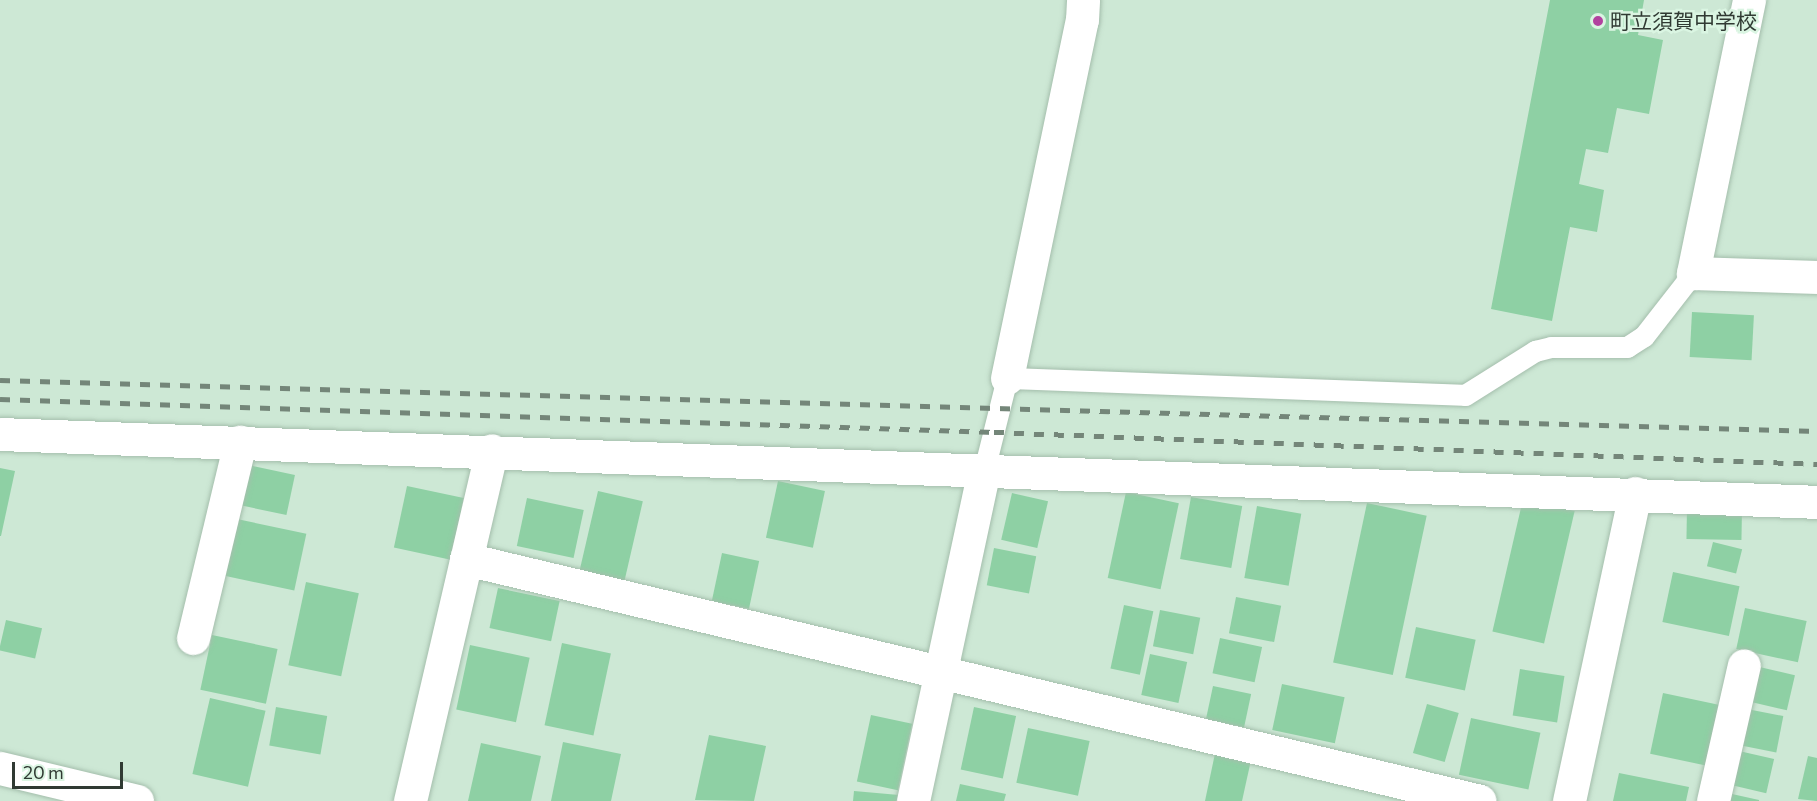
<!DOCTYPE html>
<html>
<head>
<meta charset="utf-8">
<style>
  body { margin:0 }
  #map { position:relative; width:1817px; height:801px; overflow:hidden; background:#cde8d5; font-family:Commissioner,"Noto Sans JP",sans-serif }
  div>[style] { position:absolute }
  .building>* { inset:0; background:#8ed0a4; transform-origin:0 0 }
  .roads { filter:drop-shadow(0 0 2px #a4beac) drop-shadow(0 0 2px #a4beac) }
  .service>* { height:21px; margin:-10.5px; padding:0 10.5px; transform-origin:10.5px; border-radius:10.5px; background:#fff }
  .minor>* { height:33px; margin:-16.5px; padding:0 16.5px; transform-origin:16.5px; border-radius:16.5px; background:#fff }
  .primary>* { height:33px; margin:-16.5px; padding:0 16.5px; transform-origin:16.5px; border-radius:16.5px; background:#fff }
  .rail>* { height:4.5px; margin-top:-2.25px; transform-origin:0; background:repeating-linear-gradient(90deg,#748679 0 10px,transparent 0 20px) }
  .dots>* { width:16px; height:16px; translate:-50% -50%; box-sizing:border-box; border:3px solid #daf5e2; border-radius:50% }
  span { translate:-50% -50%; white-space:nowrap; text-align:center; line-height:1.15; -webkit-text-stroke:5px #daf5e2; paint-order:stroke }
  .poi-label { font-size:21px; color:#303a33 }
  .left { translate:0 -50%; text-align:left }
  .scale { position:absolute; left:12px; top:762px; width:111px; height:27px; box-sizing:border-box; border:3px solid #303a33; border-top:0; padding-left:8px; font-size:18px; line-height:21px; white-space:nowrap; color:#303a33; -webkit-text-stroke:4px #daf5e2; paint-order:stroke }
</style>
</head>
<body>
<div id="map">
  <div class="building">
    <div style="clip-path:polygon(1550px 0,1644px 0,1638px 35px,1663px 40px,1649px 114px,1617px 108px,1608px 153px,1586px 149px,1579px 184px,1604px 190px,1597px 232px,1570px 227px,1552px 321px,1491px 309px)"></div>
    <div style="left:1692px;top:312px;width:62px;height:45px;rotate:3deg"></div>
    <div style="left:248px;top:465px;width:48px;height:41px;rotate:12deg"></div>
    <div style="clip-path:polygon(0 468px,15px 471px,1px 536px,0 536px)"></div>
    <div style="left:778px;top:481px;width:48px;height:58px;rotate:12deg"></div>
    <div style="left:407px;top:486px;width:58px;height:63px;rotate:12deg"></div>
    <div style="left:598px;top:491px;width:46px;height:83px;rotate:13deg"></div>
    <div style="left:1126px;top:492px;width:54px;height:88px;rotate:12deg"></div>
    <div style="left:1012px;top:493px;width:37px;height:48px;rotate:13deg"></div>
    <div style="left:1191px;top:497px;width:52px;height:63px;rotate:10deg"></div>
    <div style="left:527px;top:498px;width:58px;height:49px;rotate:12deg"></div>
    <div style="left:1523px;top:499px;width:53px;height:136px;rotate:13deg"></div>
    <div style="left:1367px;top:503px;width:61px;height:163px;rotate:12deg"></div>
    <div style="left:1257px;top:506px;width:45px;height:73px;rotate:10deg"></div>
    <div style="left:1687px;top:508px;width:55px;height:31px;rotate:1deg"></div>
    <div style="left:232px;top:518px;width:76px;height:58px;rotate:12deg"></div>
    <div style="left:1713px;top:542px;width:30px;height:25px;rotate:14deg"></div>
    <div style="left:994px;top:548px;width:43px;height:38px;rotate:11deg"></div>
    <div style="left:722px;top:553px;width:38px;height:49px;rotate:12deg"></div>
    <div style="left:1673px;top:572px;width:68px;height:51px;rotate:12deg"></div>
    <div style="left:306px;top:582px;width:54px;height:85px;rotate:12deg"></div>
    <div style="left:498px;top:588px;width:63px;height:41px;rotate:12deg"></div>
    <div style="left:1236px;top:597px;width:46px;height:37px;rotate:11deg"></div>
    <div style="left:1124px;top:605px;width:30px;height:65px;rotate:12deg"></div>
    <div style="left:1745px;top:608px;width:63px;height:42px;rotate:12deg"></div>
    <div style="left:1160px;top:610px;width:41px;height:37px;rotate:11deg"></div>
    <div style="left:6px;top:620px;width:37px;height:31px;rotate:13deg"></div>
    <div style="left:1416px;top:627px;width:61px;height:52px;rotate:12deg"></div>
    <div style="left:212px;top:635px;width:67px;height:56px;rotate:12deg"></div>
    <div style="left:1220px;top:638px;width:43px;height:36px;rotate:12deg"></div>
    <div style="left:562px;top:643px;width:50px;height:84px;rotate:12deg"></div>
    <div style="left:470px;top:645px;width:61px;height:66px;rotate:12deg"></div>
    <div style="left:1150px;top:654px;width:38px;height:42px;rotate:12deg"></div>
    <div style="left:1755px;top:666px;width:41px;height:36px;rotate:13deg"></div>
    <div style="left:1520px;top:669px;width:45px;height:47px;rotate:9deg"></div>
    <div style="left:1282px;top:684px;width:64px;height:47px;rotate:12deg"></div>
    <div style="left:1213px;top:686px;width:39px;height:34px;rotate:12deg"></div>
    <div style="left:1663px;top:693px;width:58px;height:62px;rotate:12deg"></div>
    <div style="left:210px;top:698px;width:57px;height:78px;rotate:13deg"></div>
    <div style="left:1427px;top:704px;width:33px;height:51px;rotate:16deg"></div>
    <div style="left:276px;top:707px;width:52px;height:39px;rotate:10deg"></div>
    <div style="left:974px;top:707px;width:43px;height:64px;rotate:12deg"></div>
    <div style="left:1747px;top:709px;width:37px;height:37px;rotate:11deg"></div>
    <div style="left:871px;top:715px;width:42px;height:68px;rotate:12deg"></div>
    <div style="left:1471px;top:718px;width:71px;height:58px;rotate:12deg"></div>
    <div style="left:1028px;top:728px;width:63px;height:56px;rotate:12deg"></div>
    <div style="clip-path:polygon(709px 735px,766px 746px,754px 801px,695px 800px)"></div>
    <div style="clip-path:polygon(563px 742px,621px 754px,611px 801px,551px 801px)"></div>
    <div style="clip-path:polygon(481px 743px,541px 756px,531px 801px,468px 801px)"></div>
    <div style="clip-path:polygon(1217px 744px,1253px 751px,1242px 801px,1205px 801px)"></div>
    <div style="left:1739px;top:751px;width:36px;height:35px;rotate:13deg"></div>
    <div style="clip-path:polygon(1808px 756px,1817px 758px,1817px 801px,1798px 799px)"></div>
    <div style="clip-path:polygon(1619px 773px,1689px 787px,1686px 801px,1613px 801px)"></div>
    <div style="clip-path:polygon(960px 784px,1006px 794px,1004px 801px,956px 801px)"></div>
    <div style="clip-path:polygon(854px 791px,899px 795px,899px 801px,853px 801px)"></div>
    <div style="clip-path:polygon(1723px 792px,1759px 800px,1759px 801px,1722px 801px)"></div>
  </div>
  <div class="roads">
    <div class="service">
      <div style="left:984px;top:470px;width:95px;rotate:-76deg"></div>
      <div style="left:1007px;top:378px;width:458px;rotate:2.1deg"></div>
      <div style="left:1465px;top:395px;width:83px;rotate:-32.2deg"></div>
      <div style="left:1535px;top:351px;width:16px;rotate:-14deg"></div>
      <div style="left:1551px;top:347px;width:76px"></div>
      <div style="left:1627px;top:347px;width:20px;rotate:-33deg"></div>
      <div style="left:1644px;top:336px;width:80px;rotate:-52.1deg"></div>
    </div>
    <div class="minor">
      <div style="left:1749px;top:0;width:279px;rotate:101.6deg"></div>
      <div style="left:1693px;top:273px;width:124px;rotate:1.8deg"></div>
      <div style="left:1007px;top:378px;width:366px;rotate:-78.2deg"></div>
      <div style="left:1082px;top:20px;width:20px;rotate:-87deg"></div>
      <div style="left:0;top:434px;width:1818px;rotate:2.14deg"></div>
      <div style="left:466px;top:559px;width:1042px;rotate:13.42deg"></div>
      <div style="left:193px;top:638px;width:202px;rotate:-76.5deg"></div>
      <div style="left:410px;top:801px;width:360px;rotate:-76.9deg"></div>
      <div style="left:913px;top:801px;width:339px;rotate:-77.9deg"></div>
      <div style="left:1569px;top:801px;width:315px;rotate:-77.9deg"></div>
      <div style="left:1713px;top:801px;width:139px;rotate:-77.2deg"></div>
    </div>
    <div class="primary">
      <div style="left:0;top:768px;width:141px;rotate:13.5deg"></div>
    </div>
  </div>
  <div class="rail">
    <div style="left:0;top:380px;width:1818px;rotate:1.61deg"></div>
    <div style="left:0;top:399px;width:995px;rotate:1.9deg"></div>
    <div style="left:994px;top:432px;width:824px;rotate:2.23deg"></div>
  </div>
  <div class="dots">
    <div style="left:1598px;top:21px;background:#b2429f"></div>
  </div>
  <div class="poi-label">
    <span class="left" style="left:1610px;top:21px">町立須賀中学校</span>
  </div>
  <div class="scale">20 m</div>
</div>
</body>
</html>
